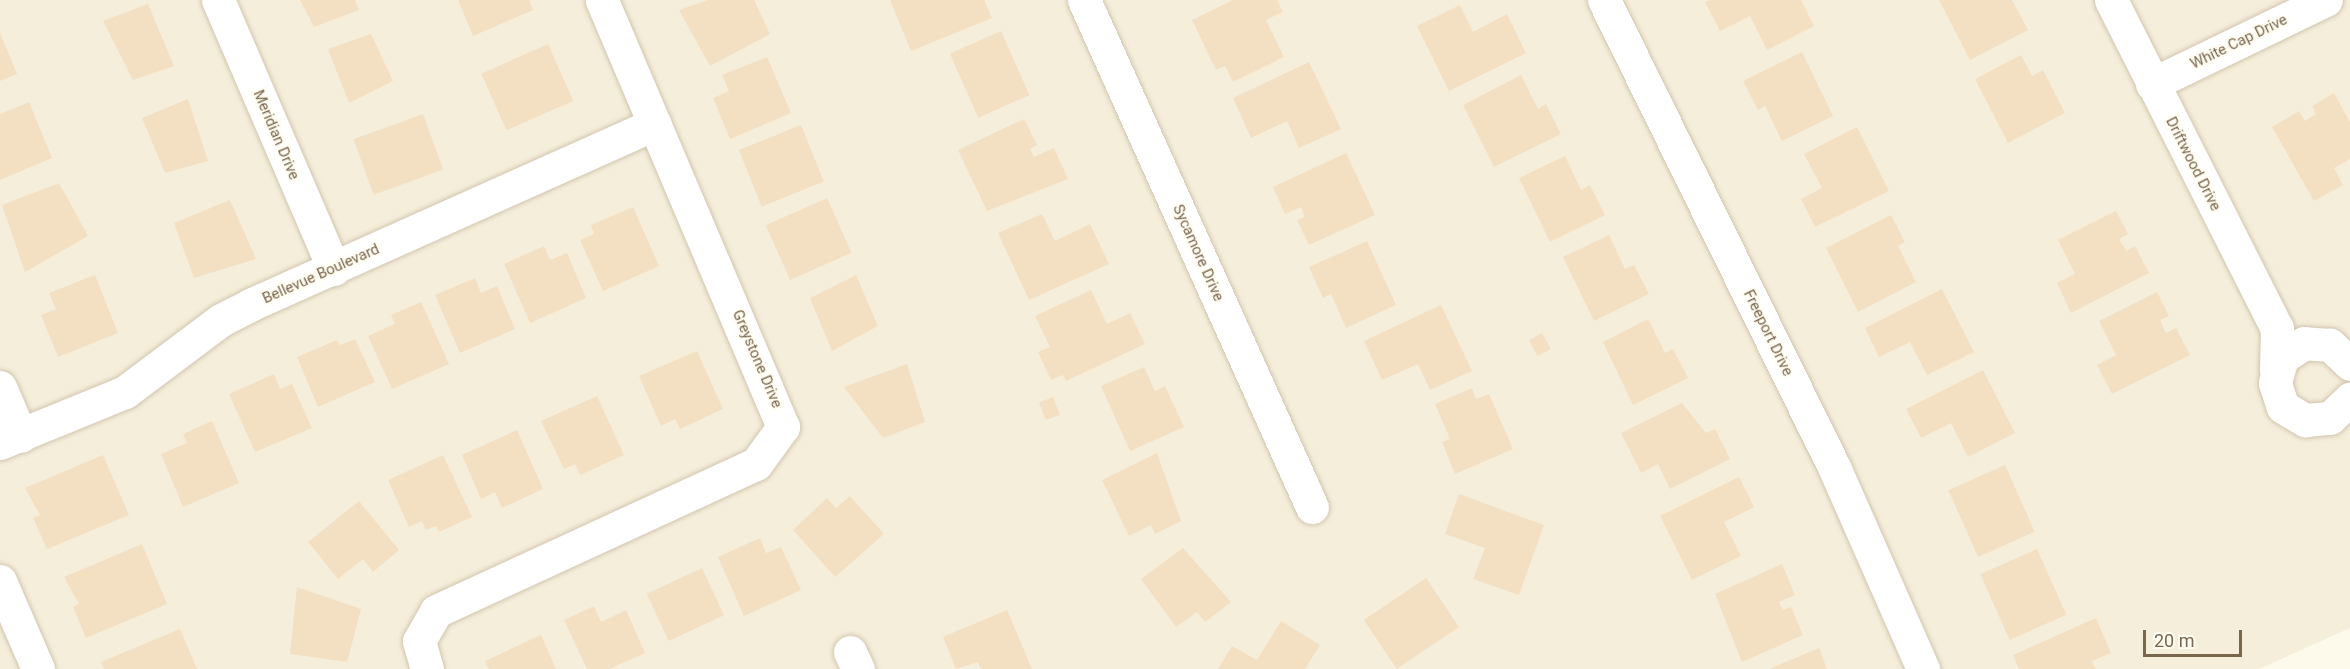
<!DOCTYPE html>
<html>
<head>
<meta charset="utf-8">
<style>
  body { margin:0 }
  #map { position:relative; width:2350px; height:669px; overflow:hidden; background:#fdfaec; font-family:Roboto,sans-serif }
  div>[style] { position:absolute }
  .residential>* { inset:0; background:#f5eeda }
  .building>* { inset:0; background:#f3e0c3; transform-origin:0 0 }
  .roads { filter:drop-shadow(0 0 2px #d1c5b0) drop-shadow(0 0 2px #d1c5b0) }
  .minor>* { height:33px; margin:-16.5px; padding:0 16.5px; transform-origin:16.5px; border-radius:16.5px; background:#fff }
  span { translate:-50% -50%; white-space:nowrap; text-align:center; line-height:1.15; -webkit-text-stroke:5px #fffdf3; paint-order:stroke }
  .street-label { font-size:15px; color:#7a664d }
  .scale { position:absolute; left:2143px; top:630px; width:99px; height:27px; box-sizing:border-box; border:3px solid #7a664d; border-top:0; padding-left:8px; font-size:18px; line-height:21px; white-space:nowrap; color:#7a664d; -webkit-text-stroke:4px #fffdf3; paint-order:stroke }
</style>
</head>
<body>
<div id="map">
  <div class="residential">
    <div style="clip-path:polygon(0 0,2350px 0,2350px 628px,2259px 669px,0 669px)"></div>
  </div>
  <div class="building">
    <div style="clip-path:polygon(300px 0,355px 0,359px 10px,314px 27px)"></div>
    <div style="clip-path:polygon(458px 0,529px 0,533px 10px,473px 36px)"></div>
    <div style="clip-path:polygon(708px 0,754px 0,770px 34px,710px 66px,679px 10px)"></div>
    <div style="clip-path:polygon(890px 0,984px 0,992px 18px,911px 51px)"></div>
    <div style="clip-path:polygon(1233px 0,1277px 0,1283px 12px,1266px 20px,1284px 57px,1233px 82px,1225px 66px,1216px 70px,1192px 20px)"></div>
    <div style="clip-path:polygon(1710px 0,1801px 0,1814px 26px,1767px 50px,1750px 16px,1720px 31px,1705px 2px)"></div>
    <div style="clip-path:polygon(1939px 0,2012px 0,2028px 30px,1970px 60px)"></div>
    <div style="clip-path:polygon(148px 4px,174px 66px,133px 80px,103px 21px)"></div>
    <div style="clip-path:polygon(1460px 5px,1473px 32px,1507px 14px,1526px 53px,1449px 91px,1417px 26px)"></div>
    <div style="left:1001px;top:31px;width:70px;height:56px;rotate:66deg"></div>
    <div style="clip-path:polygon(0 33px,17px 74px,0 81px)"></div>
    <div style="clip-path:polygon(371px 34px,393px 81px,349px 103px,328px 49px)"></div>
    <div style="left:548px;top:44px;width:62px;height:73px;rotate:66deg"></div>
    <div style="clip-path:polygon(1802px 52px,1833px 116px,1782px 141px,1765px 106px,1758px 110px,1743px 81px)"></div>
    <div style="clip-path:polygon(2021px 55px,2032px 76px,2043px 70px,2065px 113px,2008px 143px,1975px 79px)"></div>
    <div style="clip-path:polygon(767px 57px,791px 113px,730px 139px,713px 98px,729px 91px,722px 75px)"></div>
    <div style="clip-path:polygon(1309px 62px,1341px 129px,1299px 148px,1287px 121px,1251px 138px,1233px 98px)"></div>
    <div style="clip-path:polygon(1521px 75px,1538px 109px,1546px 104px,1561px 134px,1494px 167px,1463px 105px)"></div>
    <div style="clip-path:polygon(2334px 93px,2350px 122px,2350px 159px,2334px 168px,2343px 185px,2314px 201px,2272px 127px,2299px 111px,2305px 121px,2316px 114px,2312px 106px)"></div>
    <div style="clip-path:polygon(188px 99px,208px 161px,165px 173px,142px 118px)"></div>
    <div style="clip-path:polygon(29px 102px,52px 158px,0 180px,0 114px)"></div>
    <div style="left:423px;top:114px;width:59px;height:74px;rotate:70deg"></div>
    <div style="clip-path:polygon(1024px 119px,1037px 145px,1030px 149px,1034px 157px,1054px 148px,1068px 179px,987px 211px,958px 150px)"></div>
    <div style="left:801px;top:125px;width:61px;height:67px;rotate:68deg"></div>
    <div style="clip-path:polygon(1857px 127px,1889px 191px,1815px 227px,1801px 199px,1822px 188px,1804px 154px)"></div>
    <div style="clip-path:polygon(1346px 153px,1375px 215px,1309px 245px,1297px 220px,1305px 217px,1301px 207px,1285px 214px,1273px 187px)"></div>
    <div style="clip-path:polygon(1565px 156px,1581px 190px,1590px 185px,1605px 215px,1550px 242px,1519px 178px)"></div>
    <div style="clip-path:polygon(59px 183px,88px 236px,25px 272px,2px 205px)"></div>
    <div style="left:827px;top:198px;width:60px;height:67px;rotate:66deg"></div>
    <div style="clip-path:polygon(230px 200px,256px 259px,194px 278px,174px 223px)"></div>
    <div style="clip-path:polygon(633px 207px,659px 266px,603px 291px,580px 240px,594px 234px,591px 225px)"></div>
    <div style="clip-path:polygon(2116px 211px,2128px 234px,2119px 239px,2126px 251px,2135px 246px,2149px 273px,2071px 313px,2057px 283px,2075px 274px,2058px 240px)"></div>
    <div style="clip-path:polygon(1042px 214px,1055px 241px,1090px 224px,1109px 264px,1029px 300px,998px 233px)"></div>
    <div style="clip-path:polygon(1891px 215px,1905px 242px,1898px 246px,1916px 282px,1858px 312px,1826px 248px)"></div>
    <div style="clip-path:polygon(1609px 235px,1625px 269px,1634px 265px,1649px 294px,1594px 321px,1563px 257px)"></div>
    <div style="clip-path:polygon(1367px 241px,1396px 305px,1346px 328px,1331px 294px,1323px 298px,1309px 267px)"></div>
    <div style="clip-path:polygon(544px 246px,550px 260px,567px 253px,586px 298px,530px 323px,504px 264px)"></div>
    <div style="clip-path:polygon(95px 275px,118px 333px,58px 357px,41px 315px,56px 309px,49px 293px)"></div>
    <div style="clip-path:polygon(856px 275px,878px 326px,832px 351px,810px 298px)"></div>
    <div style="clip-path:polygon(475px 278px,481px 293px,497px 286px,515px 329px,460px 353px,435px 295px)"></div>
    <div style="clip-path:polygon(1942px 289px,1974px 352px,1927px 375px,1910px 342px,1879px 357px,1865px 328px)"></div>
    <div style="clip-path:polygon(1091px 290px,1107px 324px,1130px 313px,1145px 344px,1066px 381px,1063px 375px,1051px 380px,1038px 352px,1050px 347px,1035px 316px)"></div>
    <div style="clip-path:polygon(2157px 292px,2169px 316px,2160px 320px,2166px 333px,2176px 328px,2190px 355px,2112px 394px,2097px 365px,2116px 355px,2099px 321px)"></div>
    <div style="clip-path:polygon(421px 302px,449px 364px,392px 389px,368px 336px,395px 324px,391px 315px)"></div>
    <div style="clip-path:polygon(1441px 305px,1472px 371px,1430px 390px,1418px 364px,1382px 380px,1364px 341px)"></div>
    <div style="clip-path:polygon(1648px 319px,1665px 353px,1673px 349px,1688px 378px,1633px 405px,1603px 342px)"></div>
    <div style="left:1542px;top:333px;width:18px;height:15px;rotate:61deg"></div>
    <div style="clip-path:polygon(355px 339px,375px 382px,318px 407px,297px 357px,337px 340px,340px 345px)"></div>
    <div style="clip-path:polygon(697px 351px,723px 409px,680px 429px,675px 419px,661px 426px,639px 376px)"></div>
    <div style="clip-path:polygon(907px 364px,925px 422px,883px 438px,844px 387px)"></div>
    <div style="clip-path:polygon(1144px 367px,1155px 391px,1165px 386px,1184px 427px,1130px 451px,1101px 386px)"></div>
    <div style="clip-path:polygon(1983px 370px,2015px 433px,1968px 457px,1951px 423px,1921px 438px,1906px 409px)"></div>
    <div style="clip-path:polygon(274px 374px,280px 389px,292px 384px,312px 428px,255px 452px,229px 394px)"></div>
    <div style="clip-path:polygon(1472px 388px,1476px 399px,1489px 394px,1513px 449px,1455px 474px,1442px 442px,1450px 439px,1435px 404px)"></div>
    <div style="clip-path:polygon(597px 396px,624px 455px,580px 475px,575px 464px,564px 469px,541px 421px)"></div>
    <div style="left:1053px;top:397px;width:19px;height:15px;rotate:69deg"></div>
    <div style="clip-path:polygon(1682px 403px,1706px 433px,1715px 429px,1730px 459px,1670px 489px,1658px 464px,1641px 473px,1621px 433px)"></div>
    <div style="clip-path:polygon(212px 421px,239px 483px,183px 507px,161px 454px,187px 443px,183px 434px)"></div>
    <div style="clip-path:polygon(517px 430px,543px 489px,502px 508px,495px 492px,481px 499px,462px 455px)"></div>
    <div style="clip-path:polygon(1157px 453px,1181px 521px,1155px 534px,1151px 525px,1129px 536px,1102px 480px)"></div>
    <div style="clip-path:polygon(103px 455px,129px 515px,47px 549px,33px 518px,40px 515px,25px 488px)"></div>
    <div style="clip-path:polygon(443px 455px,472px 517px,439px 532px,436px 526px,426px 530px,422px 521px,409px 527px,388px 480px)"></div>
    <div style="left:2005px;top:465px;width:73px;height:62px;rotate:66deg"></div>
    <div style="clip-path:polygon(1739px 477px,1754px 507px,1724px 522px,1741px 556px,1692px 580px,1660px 516px)"></div>
    <div style="clip-path:polygon(1459px 494px,1544px 525px,1519px 595px,1473px 579px,1485px 548px,1445px 534px)"></div>
    <div style="clip-path:polygon(850px 496px,884px 534px,835px 577px,793px 530px,827px 498px,836px 508px)"></div>
    <div style="clip-path:polygon(359px 501px,399px 550px,373px 572px,363px 559px,338px 579px,308px 542px)"></div>
    <div style="clip-path:polygon(760px 538px,766px 553px,781px 547px,801px 590px,744px 616px,718px 557px)"></div>
    <div style="clip-path:polygon(142px 544px,167px 604px,86px 638px,73px 607px,79px 604px,64px 577px)"></div>
    <div style="clip-path:polygon(1183px 548px,1231px 602px,1205px 622px,1197px 612px,1176px 627px,1141px 579px)"></div>
    <div style="left:2037px;top:549px;width:72px;height:62px;rotate:66deg"></div>
    <div style="clip-path:polygon(1782px 564px,1795px 595px,1779px 602px,1783px 610px,1791px 607px,1803px 635px,1742px 662px,1715px 594px)"></div>
    <div style="left:702px;top:568px;width:52px;height:61px;rotate:65deg"></div>
    <div style="left:1426px;top:578px;width:59px;height:75px;rotate:56deg"></div>
    <div style="clip-path:polygon(297px 587px,361px 609px,347px 662px,290px 654px)"></div>
    <div style="clip-path:polygon(594px 606px,601px 622px,626px 610px,645px 653px,609px 669px,587px 669px,564px 620px)"></div>
    <div style="clip-path:polygon(1007px 610px,1032px 669px,981px 669px,978px 662px,956px 669px,943px 637px)"></div>
    <div style="clip-path:polygon(2096px 618px,2111px 653px,2092px 661px,2096px 669px,2019px 669px,2013px 655px)"></div>
    <div style="clip-path:polygon(1281px 621px,1320px 645px,1305px 669px,1218px 669px,1232px 646px,1257px 660px)"></div>
    <div style="clip-path:polygon(180px 629px,197px 669px,104px 669px,101px 662px)"></div>
    <div style="clip-path:polygon(541px 635px,556px 669px,489px 669px,485px 661px)"></div>
    <div style="clip-path:polygon(1819px 648px,1827px 669px,1769px 669px)"></div>
  </div>
  <div class="roads">
    <div class="minor">
      <div style="left:218px;top:0;width:293px;rotate:66.7deg"></div>
      <div style="left:1084px;top:0;width:556px;rotate:65.79deg"></div>
      <div style="left:1604px;top:0;width:521px;rotate:63.78deg"></div>
      <div style="left:1834px;top:467px;width:221px;rotate:66.2deg"></div>
      <div style="left:2111px;top:0;width:368px;rotate:63.2deg"></div>
      <div style="left:2277px;top:328px;width:42px;rotate:91.4deg"></div>
      <div style="left:2152px;top:84px;width:193px;rotate:-25.8deg"></div>
      <div style="left:2350px;top:364px;width:28px;rotate:-136deg"></div>
      <div style="left:2330px;top:345px;width:26px;rotate:-176deg"></div>
      <div style="left:2304px;top:343px;width:27px;rotate:146deg"></div>
      <div style="left:2282px;top:358px;width:26px;rotate:106deg"></div>
      <div style="left:2275px;top:383px;width:25px;rotate:72deg"></div>
      <div style="left:2283px;top:407px;width:26px;rotate:31deg"></div>
      <div style="left:2305px;top:420px;width:25px;rotate:-5deg"></div>
      <div style="left:2330px;top:418px;width:28px;rotate:-44deg"></div>
      <div style="left:0;top:387px;width:53px;rotate:66.8deg"></div>
      <div style="left:0;top:443px;width:135px;rotate:-22.2deg"></div>
      <div style="left:125px;top:392px;width:120px;rotate:-36.9deg"></div>
      <div style="left:221px;top:320px;width:35px;rotate:-27deg"></div>
      <div style="left:252px;top:304px;width:441px;rotate:-24.1deg"></div>
      <div style="left:0;top:581px;width:96px;rotate:66.6deg"></div>
      <div style="left:850px;top:652px;width:19px;rotate:65deg"></div>
      <div style="left:427px;top:669px;width:29px;rotate:-106deg"></div>
      <div style="left:419px;top:641px;width:34px;rotate:-60deg"></div>
      <div style="left:436px;top:611px;width:352px;rotate:-24.7deg"></div>
      <div style="left:756px;top:464px;width:46px;rotate:-53.9deg"></div>
      <div style="left:783px;top:427px;width:464px;rotate:-113deg"></div>
    </div>
  </div>
  <div class="street-label">
    <span style="left:2239px;top:42px;rotate:-26deg">White Cap Drive</span>
    <span style="left:276px;top:135px;rotate:67deg">Meridian Drive</span>
    <span style="left:2193px;top:164px;rotate:63deg">Driftwood Drive</span>
    <span style="left:1198px;top:253px;rotate:66deg">Sycamore Drive</span>
    <span style="left:321px;top:274px;rotate:-24deg">Bellevue Boulevard</span>
    <span style="left:1768px;top:333px;rotate:64deg">Freeport Drive</span>
    <span style="left:757px;top:359px;rotate:67deg">Greystone Drive</span>
  </div>
  <div class="scale">20 m</div>
</div>
</body>
</html>
